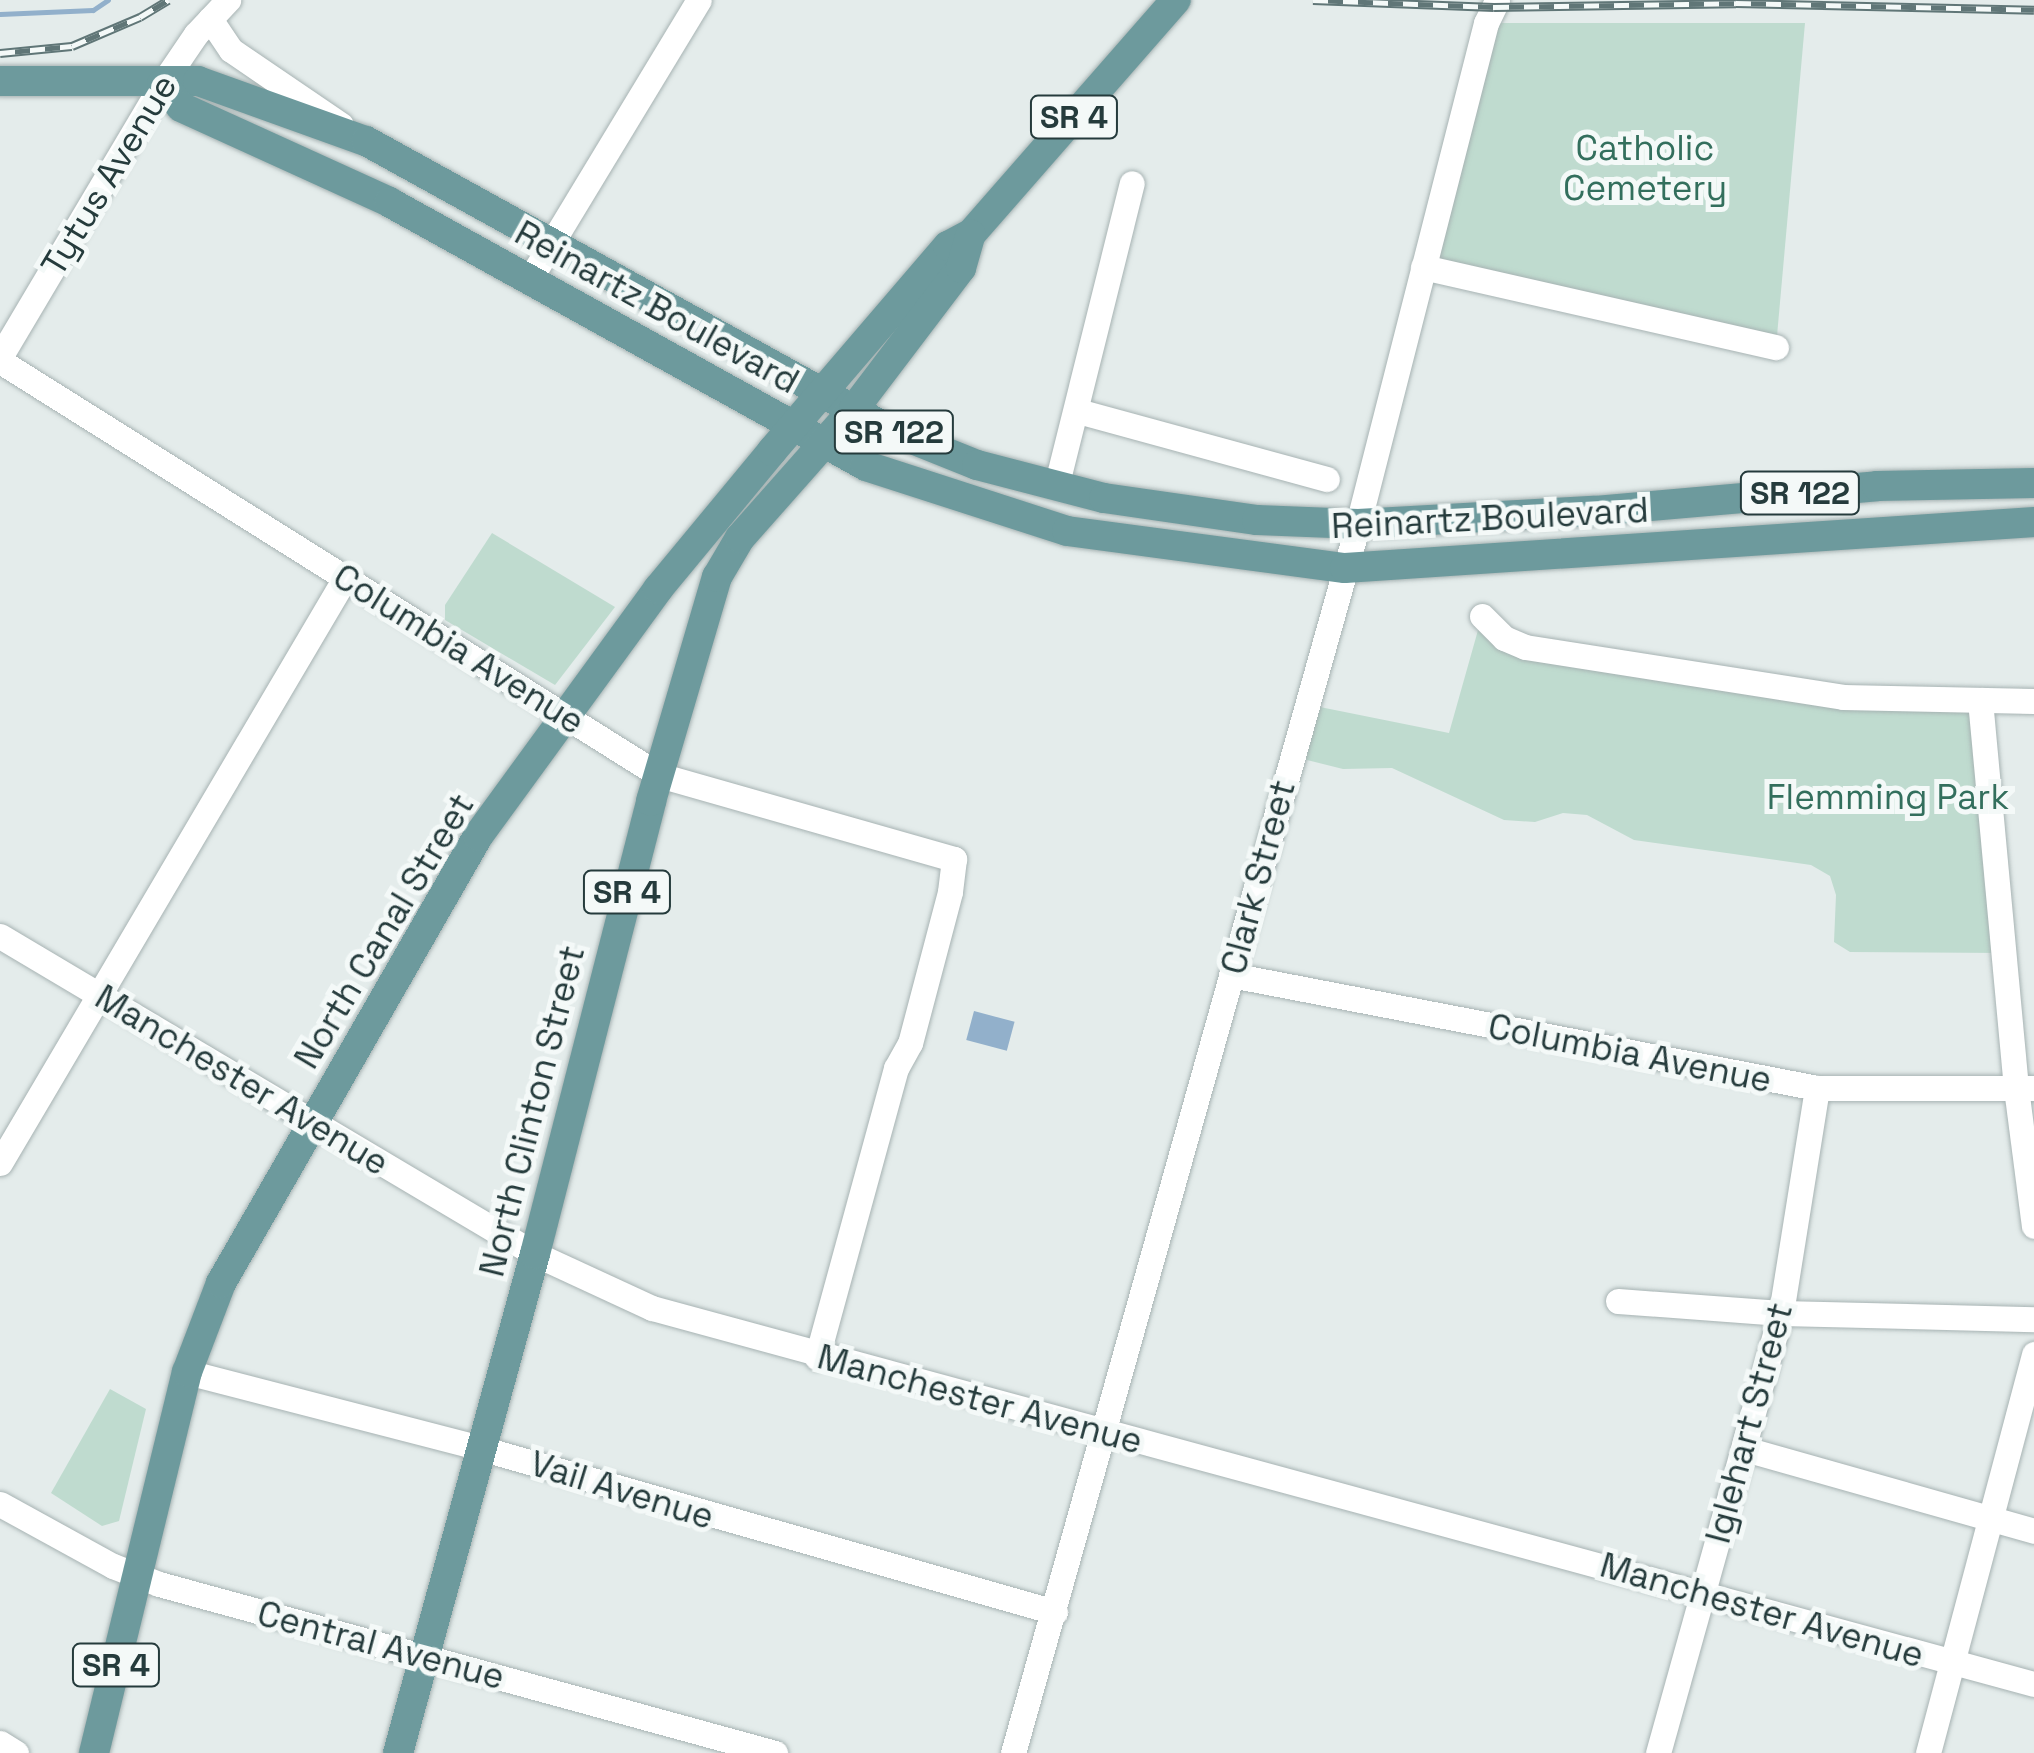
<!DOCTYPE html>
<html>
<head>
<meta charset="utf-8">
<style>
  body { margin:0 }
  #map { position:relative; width:2034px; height:1753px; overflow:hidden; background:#e4eceb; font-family:"Space Grotesk",sans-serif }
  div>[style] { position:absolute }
  .green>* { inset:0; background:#bfdbcf }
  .water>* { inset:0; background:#92b0cb; transform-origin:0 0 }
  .stream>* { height:5px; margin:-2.5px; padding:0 2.5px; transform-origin:2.5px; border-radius:2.5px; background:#92b0cb }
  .roads { filter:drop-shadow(0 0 2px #a7b3b3) drop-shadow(0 0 2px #a7b3b3) }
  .minor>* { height:25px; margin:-12.5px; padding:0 12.5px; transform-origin:12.5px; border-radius:12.5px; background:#fff }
  .major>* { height:30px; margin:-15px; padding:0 15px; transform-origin:15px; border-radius:15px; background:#6d9a9d }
  .rail>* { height:9px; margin-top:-4.5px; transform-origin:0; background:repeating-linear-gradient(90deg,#f4f9f8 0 15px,#607677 0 30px); box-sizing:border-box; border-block:2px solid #607677 }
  span { translate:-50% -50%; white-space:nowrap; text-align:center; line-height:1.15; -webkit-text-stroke:10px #f4f9f8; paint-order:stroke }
  .shield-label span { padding:2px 8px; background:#f4f9f8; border:2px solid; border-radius:8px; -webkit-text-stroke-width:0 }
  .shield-label { font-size:32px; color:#253b3c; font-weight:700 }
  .park-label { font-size:35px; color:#336f5d }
  .street-label { font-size:35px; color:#253b3c }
</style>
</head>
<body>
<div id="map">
  <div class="green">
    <div style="clip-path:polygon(1486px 23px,1805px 23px,1776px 347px,1423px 267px)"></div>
    <div style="clip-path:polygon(492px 533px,615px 607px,555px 685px,445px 620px,445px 605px)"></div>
    <div style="clip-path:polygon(1482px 616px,1504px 638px,1843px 697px,1980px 700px,2004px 953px,1850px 952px,1834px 942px,1836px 895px,1830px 876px,1811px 865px,1634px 840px,1587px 815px,1563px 813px,1535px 822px,1504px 820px,1392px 768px,1343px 769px,1291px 756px,1305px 704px,1449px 733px)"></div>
    <div style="clip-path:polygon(110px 1389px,146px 1409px,119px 1521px,102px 1526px,51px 1493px)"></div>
  </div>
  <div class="water">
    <div style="left:974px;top:1011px;width:42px;height:30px;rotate:15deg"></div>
  </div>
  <div class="stream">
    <div style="left:0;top:14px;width:93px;rotate:-2.5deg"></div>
    <div style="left:93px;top:10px;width:18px;rotate:-34deg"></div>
  </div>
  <div class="roads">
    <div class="minor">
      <div style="left:210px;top:19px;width:37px;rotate:56deg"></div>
      <div style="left:231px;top:50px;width:133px;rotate:34.3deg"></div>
      <div style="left:1423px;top:267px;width:362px;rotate:12.8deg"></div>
      <div style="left:531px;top:277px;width:324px;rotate:-58.8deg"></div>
      <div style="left:0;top:357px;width:317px;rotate:-59.3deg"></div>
      <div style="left:162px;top:84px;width:60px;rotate:-55.8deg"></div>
      <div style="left:196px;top:34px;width:47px;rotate:-46.7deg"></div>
      <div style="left:0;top:361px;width:778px;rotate:32.14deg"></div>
      <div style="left:659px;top:775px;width:307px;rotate:15.9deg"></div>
      <div style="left:954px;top:859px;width:33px;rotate:97deg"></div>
      <div style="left:950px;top:892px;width:156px;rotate:104.8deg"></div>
      <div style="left:910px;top:1043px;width:29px;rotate:119deg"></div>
      <div style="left:896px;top:1068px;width:300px;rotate:105.3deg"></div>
      <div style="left:1078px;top:411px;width:258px;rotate:15.3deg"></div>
      <div style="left:1056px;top:487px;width:313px;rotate:-76deg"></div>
      <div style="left:1482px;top:616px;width:31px;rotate:45deg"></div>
      <div style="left:1504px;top:638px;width:23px;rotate:23deg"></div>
      <div style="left:1525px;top:647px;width:322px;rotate:8.9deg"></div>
      <div style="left:1843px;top:697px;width:191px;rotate:1.2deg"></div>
      <div style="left:1980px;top:700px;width:390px;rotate:84.7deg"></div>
      <div style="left:2016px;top:1088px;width:139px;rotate:82.6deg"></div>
      <div style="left:0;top:936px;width:622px;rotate:30.73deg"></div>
      <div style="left:535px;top:1254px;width:129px;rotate:24.8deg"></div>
      <div style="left:652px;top:1308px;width:1432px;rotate:15.22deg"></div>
      <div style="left:1231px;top:975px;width:597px;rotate:10.91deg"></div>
      <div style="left:1817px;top:1088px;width:217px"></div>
      <div style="left:0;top:1163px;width:679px;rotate:-59.47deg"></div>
      <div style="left:1618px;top:1301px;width:163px;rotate:4.2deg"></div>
      <div style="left:1781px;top:1313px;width:253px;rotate:1.4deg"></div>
      <div style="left:187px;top:1372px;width:303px;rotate:14.5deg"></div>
      <div style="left:480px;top:1448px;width:598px;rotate:15.92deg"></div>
      <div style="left:1745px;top:1449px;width:300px;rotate:15.8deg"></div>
      <div style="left:0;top:1504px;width:129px;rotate:28.8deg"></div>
      <div style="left:113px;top:1566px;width:49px;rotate:21.4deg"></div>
      <div style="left:159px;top:1584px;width:639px;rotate:15.34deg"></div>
      <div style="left:0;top:1743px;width:19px;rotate:32deg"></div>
      <div style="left:1013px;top:1753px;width:1277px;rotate:-74.32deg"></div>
      <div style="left:1358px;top:524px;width:517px;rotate:-75.67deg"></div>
      <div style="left:1486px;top:23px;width:25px;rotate:-64deg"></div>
      <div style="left:1658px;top:1753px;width:457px;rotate:-74.4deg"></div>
      <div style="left:1781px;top:1313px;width:228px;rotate:-80.9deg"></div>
      <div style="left:1928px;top:1753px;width:413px;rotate:-75.1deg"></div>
    </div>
    <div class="major">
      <div style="left:0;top:81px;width:198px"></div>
      <div style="left:198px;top:81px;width:178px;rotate:19.7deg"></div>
      <div style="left:366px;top:141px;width:598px;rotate:28.88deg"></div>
      <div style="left:890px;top:430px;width:94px;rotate:21.9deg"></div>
      <div style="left:977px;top:465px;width:131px;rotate:14.6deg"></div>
      <div style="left:1104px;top:498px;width:155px;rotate:8.2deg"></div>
      <div style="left:1257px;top:520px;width:101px;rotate:2.3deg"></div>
      <div style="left:1358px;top:524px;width:236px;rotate:-3.2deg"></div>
      <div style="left:1594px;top:511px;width:284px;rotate:-5deg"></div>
      <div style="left:1877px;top:486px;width:157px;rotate:-1.1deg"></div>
      <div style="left:162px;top:84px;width:30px;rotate:50deg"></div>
      <div style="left:181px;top:107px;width:229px;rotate:24.5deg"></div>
      <div style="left:389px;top:202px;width:545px;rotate:28.96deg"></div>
      <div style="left:866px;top:466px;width:211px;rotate:17.9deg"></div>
      <div style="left:1067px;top:531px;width:280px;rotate:7.6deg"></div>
      <div style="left:1345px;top:568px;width:691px;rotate:-3.82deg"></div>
      <div style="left:94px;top:1753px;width:392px;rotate:-76.3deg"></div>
      <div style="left:187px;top:1372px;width:95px;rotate:-69.1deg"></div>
      <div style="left:221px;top:1283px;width:516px;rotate:-60.1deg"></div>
      <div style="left:478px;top:836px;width:306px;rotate:-53.9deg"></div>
      <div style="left:658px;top:589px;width:179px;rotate:-50.4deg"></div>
      <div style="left:772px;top:451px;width:270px;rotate:-49.4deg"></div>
      <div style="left:948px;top:246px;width:26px;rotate:-28deg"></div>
      <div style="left:971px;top:234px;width:311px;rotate:-48.8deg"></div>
      <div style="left:398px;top:1753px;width:517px;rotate:-74.65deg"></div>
      <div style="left:535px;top:1254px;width:468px;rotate:-75.6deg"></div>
      <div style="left:651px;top:801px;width:234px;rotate:-73.6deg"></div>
      <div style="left:717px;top:577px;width:45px;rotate:-59.5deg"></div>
      <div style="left:740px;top:538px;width:172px;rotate:-48.5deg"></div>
      <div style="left:854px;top:409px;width:177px;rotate:-52.8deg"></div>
      <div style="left:961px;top:268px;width:35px;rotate:-74deg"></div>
    </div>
  </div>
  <div class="rail">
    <div style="left:1313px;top:0;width:181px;rotate:2.2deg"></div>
    <div style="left:1494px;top:7px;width:242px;rotate:-0.9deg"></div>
    <div style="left:1736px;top:3px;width:298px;rotate:1.3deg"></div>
    <div style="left:0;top:53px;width:72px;rotate:-5.6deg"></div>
    <div style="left:72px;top:46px;width:74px;rotate:-23.1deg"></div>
    <div style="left:140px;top:17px;width:33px;rotate:-31deg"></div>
  </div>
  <div class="shield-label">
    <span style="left:1074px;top:117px">SR 4</span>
    <span style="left:894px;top:432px">SR 122</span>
    <span style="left:1800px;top:493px">SR 122</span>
    <span style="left:627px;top:892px">SR 4</span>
    <span style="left:116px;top:1665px">SR 4</span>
  </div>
  <div class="park-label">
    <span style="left:1645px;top:168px">Catholic<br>Cemetery</span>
    <span style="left:1888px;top:797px">Flemming Park</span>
  </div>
  <div class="street-label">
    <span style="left:109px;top:175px;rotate:-59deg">Tytus Avenue</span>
    <span style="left:657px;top:307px;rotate:29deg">Reinartz Boulevard</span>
    <span style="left:1490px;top:518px;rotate:-3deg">Reinartz Boulevard</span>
    <span style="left:459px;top:649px;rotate:32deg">Columbia Avenue</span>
    <span style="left:1258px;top:877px;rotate:-75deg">Clark Street</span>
    <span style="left:384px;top:931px;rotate:-59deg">North Canal Street</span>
    <span style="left:1630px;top:1053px;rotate:11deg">Columbia Avenue</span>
    <span style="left:242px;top:1080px;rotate:31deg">Manchester Avenue</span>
    <span style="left:532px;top:1111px;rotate:-76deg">North Clinton Street</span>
    <span style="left:980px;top:1399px;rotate:15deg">Manchester Avenue</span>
    <span style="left:1749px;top:1423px;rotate:-75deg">Iglehart Street</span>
    <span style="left:622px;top:1490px;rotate:17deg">Vail Avenue</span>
    <span style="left:1762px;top:1610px;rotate:16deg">Manchester Avenue</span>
    <span style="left:381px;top:1645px;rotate:15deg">Central Avenue</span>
  </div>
</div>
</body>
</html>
